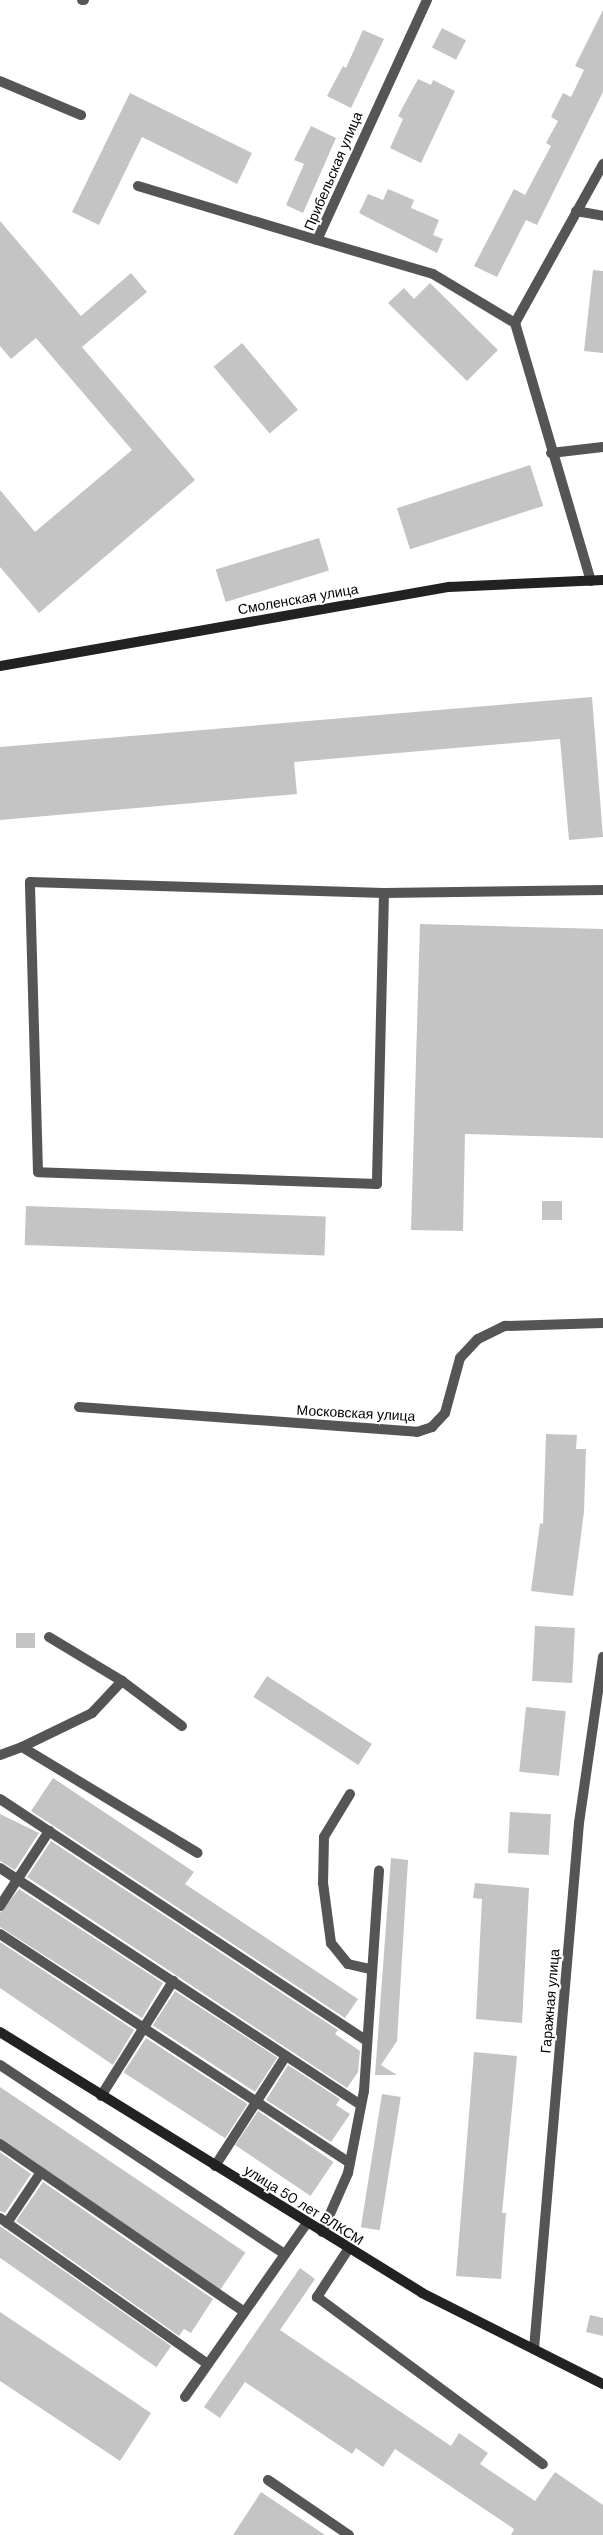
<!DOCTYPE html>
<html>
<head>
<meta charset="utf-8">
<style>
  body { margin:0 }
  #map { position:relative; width:603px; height:2535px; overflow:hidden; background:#fff; font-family:"DM Sans",sans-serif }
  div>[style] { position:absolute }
  .building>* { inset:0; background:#c4c4c4; transform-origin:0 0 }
  .lane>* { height:10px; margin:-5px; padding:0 5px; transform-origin:5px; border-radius:5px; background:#555 }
  .street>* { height:10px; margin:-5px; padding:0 5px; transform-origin:5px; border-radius:5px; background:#555 }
  .secondary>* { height:10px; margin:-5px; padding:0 5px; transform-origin:5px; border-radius:5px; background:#222 }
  span { translate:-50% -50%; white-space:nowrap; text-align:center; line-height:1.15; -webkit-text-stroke:4px #fff; paint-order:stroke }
  .street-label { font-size:14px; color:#000 }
</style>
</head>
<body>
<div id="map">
  <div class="building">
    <div style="clip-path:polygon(603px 10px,603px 92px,537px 225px,526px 220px,497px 277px,474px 266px,514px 189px,525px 195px,551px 146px,546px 143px,558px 121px,551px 117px,563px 93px,571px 97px,584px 70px,575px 66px)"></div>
    <div style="left:442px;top:28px;width:27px;height:22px;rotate:27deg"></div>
    <div style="clip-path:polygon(363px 30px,384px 39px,351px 108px,327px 96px,343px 66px,346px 68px)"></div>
    <div style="clip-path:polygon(418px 79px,431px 85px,433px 80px,455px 91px,421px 163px,390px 148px,403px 119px,398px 116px)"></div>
    <div style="clip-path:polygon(130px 93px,252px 153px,237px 184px,142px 137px,99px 225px,72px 212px)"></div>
    <div style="clip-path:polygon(311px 126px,336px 138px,303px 213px,286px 205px,304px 164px,294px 160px)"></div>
    <div style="clip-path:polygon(388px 189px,414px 200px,411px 208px,439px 220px,433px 235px,443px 239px,437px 253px,359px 213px,368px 194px,383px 200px)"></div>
    <div style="clip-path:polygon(0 221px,81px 316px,131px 273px,147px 292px,82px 347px,195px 480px,39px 613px,0 567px,0 490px,35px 532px,132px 450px,36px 338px,11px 359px,0 346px)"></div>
    <div style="clip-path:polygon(593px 270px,603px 271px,603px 353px,584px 351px)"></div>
    <div style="clip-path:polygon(430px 283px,498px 350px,467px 381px,388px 303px,404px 288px,414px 299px)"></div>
    <div style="left:242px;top:343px;width:87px;height:37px;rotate:50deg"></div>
    <div style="left:530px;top:465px;width:43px;height:140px;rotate:72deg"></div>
    <div style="left:319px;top:538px;width:34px;height:108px;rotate:73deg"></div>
    <div style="clip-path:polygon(592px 697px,603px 837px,569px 840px,560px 739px,294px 762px,297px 794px,0 820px,0 747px)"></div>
    <div style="clip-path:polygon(420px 924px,603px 929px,603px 1138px,465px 1134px,463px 1231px,411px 1230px)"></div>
    <div style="left:542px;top:1201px;width:20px;height:19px"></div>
    <div style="left:26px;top:1206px;width:300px;height:39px;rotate:2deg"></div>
    <div style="clip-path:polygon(546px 1434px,577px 1435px,576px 1449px,586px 1449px,584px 1512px,573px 1596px,531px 1591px,540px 1523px,543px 1524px)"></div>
    <div style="left:535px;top:1626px;width:40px;height:55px;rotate:3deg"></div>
    <div style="left:16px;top:1633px;width:19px;height:15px"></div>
    <div style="left:267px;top:1676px;width:125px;height:25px;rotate:33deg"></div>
    <div style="left:526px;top:1707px;width:40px;height:65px;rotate:6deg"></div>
    <div style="clip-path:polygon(53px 1778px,194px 1872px,185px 1884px,358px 1999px,345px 2018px,31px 1811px)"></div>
    <div style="left:510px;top:1812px;width:41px;height:41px;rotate:3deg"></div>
    <div style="clip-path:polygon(0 1814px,39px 1833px,15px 1870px,0 1861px)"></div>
    <div style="clip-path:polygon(51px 1841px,338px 2030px,335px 2034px,360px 2051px,358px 2072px,347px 2088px,27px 1877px)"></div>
    <div style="clip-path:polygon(391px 1858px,408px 1860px,397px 2041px,381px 2065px,397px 2075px,375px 2075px)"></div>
    <div style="clip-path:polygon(475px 1883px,529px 1888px,522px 2023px,476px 2019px,482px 1899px,473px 1898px)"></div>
    <div style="clip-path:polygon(19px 1889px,163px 1983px,142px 2018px,0 1927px,0 1913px)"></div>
    <div style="clip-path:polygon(0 1942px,134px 2030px,113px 2065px,0 1988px)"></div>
    <div style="left:175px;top:1991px;width:122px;height:41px;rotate:33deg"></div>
    <div style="left:146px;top:2038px;width:121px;height:41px;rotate:33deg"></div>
    <div style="clip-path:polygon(474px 2052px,517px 2056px,502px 2213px,506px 2213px,501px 2279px,456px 2276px)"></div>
    <div style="clip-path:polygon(288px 2065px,340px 2099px,336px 2105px,350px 2114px,331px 2142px,266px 2100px)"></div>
    <div style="left:0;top:2087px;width:296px;height:50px;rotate:34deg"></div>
    <div style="left:382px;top:2094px;width:19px;height:135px;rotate:9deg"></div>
    <div style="left:258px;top:2111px;width:91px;height:41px;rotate:34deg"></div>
    <div style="clip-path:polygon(0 2152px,31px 2174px,5px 2213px,0 2211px)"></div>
    <div style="clip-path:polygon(43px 2182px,213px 2299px,191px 2333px,184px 2329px,179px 2336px,16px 2221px)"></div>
    <div style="left:0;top:2226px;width:209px;height:26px;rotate:35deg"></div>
    <div style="clip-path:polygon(300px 2268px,315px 2279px,280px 2330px,451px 2446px,459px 2433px,488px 2453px,480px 2464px,535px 2501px,555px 2472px,603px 2505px,603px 2535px,511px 2535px,514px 2529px,395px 2449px,383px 2467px,356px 2448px,352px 2454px,245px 2382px,220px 2418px,204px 2407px)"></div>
    <div style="clip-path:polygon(0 2312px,151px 2413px,120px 2461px,0 2381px)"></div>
    <div style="clip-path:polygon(590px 2315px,603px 2318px,603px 2336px,586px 2332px)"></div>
    <div style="clip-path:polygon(261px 2492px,325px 2535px,233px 2535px)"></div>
  </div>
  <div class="lane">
    <div style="left:82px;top:0;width:2px"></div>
    <div style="left:0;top:81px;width:88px;rotate:22.8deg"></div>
    <div style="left:576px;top:211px;width:27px;rotate:10deg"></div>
    <div style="left:515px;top:323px;width:182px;rotate:-61deg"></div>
    <div style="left:551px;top:453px;width:52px;rotate:-6.6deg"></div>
    <div style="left:384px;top:893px;width:291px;rotate:91.4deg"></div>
    <div style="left:377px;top:1184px;width:339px;rotate:-178deg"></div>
    <div style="left:38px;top:1172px;width:290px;rotate:-91.6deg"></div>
    <div style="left:30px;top:882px;width:354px;rotate:1.8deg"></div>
    <div style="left:384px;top:893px;width:219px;rotate:-0.8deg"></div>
    <div style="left:49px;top:1637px;width:85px;rotate:31.1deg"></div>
    <div style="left:122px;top:1681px;width:75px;rotate:36.9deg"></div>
    <div style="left:22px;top:1747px;width:78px;rotate:-25.9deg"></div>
    <div style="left:92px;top:1713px;width:44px;rotate:-46.8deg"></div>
    <div style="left:0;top:1755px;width:23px;rotate:-20deg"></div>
    <div style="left:22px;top:1747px;width:205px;rotate:31.1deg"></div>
    <div style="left:350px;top:1794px;width:50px;rotate:121.2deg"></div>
    <div style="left:324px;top:1837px;width:46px;rotate:91.2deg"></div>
    <div style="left:323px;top:1883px;width:61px;rotate:82.4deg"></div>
    <div style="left:331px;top:1943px;width:27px;rotate:51deg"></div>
    <div style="left:348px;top:1964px;width:23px;rotate:13deg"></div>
    <div style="left:0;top:1799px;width:438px;rotate:33.4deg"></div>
    <div style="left:0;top:1868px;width:432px;rotate:33.3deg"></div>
    <div style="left:0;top:1906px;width:90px;rotate:-56.8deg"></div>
    <div style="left:0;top:1934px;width:418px;rotate:33.2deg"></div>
    <div style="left:0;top:2065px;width:341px;rotate:33.6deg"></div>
    <div style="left:101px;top:2096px;width:136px;rotate:-57.9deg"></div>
    <div style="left:0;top:2144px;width:296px;rotate:34.5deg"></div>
    <div style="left:215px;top:2166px;width:131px;rotate:-57.2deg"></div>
    <div style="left:0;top:2218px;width:254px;rotate:35.1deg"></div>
    <div style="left:7px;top:2223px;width:61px;rotate:-56.3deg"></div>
    <div style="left:322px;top:2232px;width:64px;rotate:-66.2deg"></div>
    <div style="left:348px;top:2173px;width:84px;rotate:-79deg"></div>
    <div style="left:364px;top:2091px;width:221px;rotate:-86.1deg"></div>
    <div style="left:349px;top:2248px;width:59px;rotate:123.1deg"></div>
    <div style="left:317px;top:2297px;width:281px;rotate:36.5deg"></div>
    <div style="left:185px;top:2397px;width:213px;rotate:-55deg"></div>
    <div style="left:268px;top:2480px;width:98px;rotate:34.2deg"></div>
  </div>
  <div class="street">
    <div style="left:427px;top:0;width:264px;rotate:114.6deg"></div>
    <div style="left:317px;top:240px;width:121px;rotate:16.3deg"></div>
    <div style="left:433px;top:274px;width:96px;rotate:30.9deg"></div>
    <div style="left:515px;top:323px;width:269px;rotate:73.6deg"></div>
    <div style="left:138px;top:186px;width:187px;rotate:16.8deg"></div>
    <div style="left:79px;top:1407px;width:339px;rotate:4.2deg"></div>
    <div style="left:417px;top:1432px;width:16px;rotate:-18deg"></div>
    <div style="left:432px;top:1427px;width:19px;rotate:-47deg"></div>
    <div style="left:445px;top:1413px;width:57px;rotate:-74.7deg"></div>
    <div style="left:460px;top:1358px;width:26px;rotate:-47deg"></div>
    <div style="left:478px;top:1339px;width:30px;rotate:-26deg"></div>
    <div style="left:505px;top:1326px;width:98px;rotate:-1.8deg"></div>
    <div style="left:534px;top:2349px;width:528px;rotate:-85.11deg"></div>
    <div style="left:579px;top:1823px;width:168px;rotate:-81.8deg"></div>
  </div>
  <div class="secondary">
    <div style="left:0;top:666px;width:456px;rotate:-10deg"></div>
    <div style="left:449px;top:587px;width:154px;rotate:-2.6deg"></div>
    <div style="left:0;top:2032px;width:496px;rotate:31.7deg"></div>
    <div style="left:422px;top:2293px;width:203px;rotate:26.7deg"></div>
  </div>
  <div class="street-label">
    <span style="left:333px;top:171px;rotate:-67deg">Прибельская улица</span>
    <span style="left:298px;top:599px;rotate:-10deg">Смоленская улица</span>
    <span style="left:356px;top:1413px;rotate:3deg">Московская улица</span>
    <span style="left:550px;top:2001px;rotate:-85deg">Гаражная улица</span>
    <span style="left:304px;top:2205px;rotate:32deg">улица 50 лет ВЛКСМ</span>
  </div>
</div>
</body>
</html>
